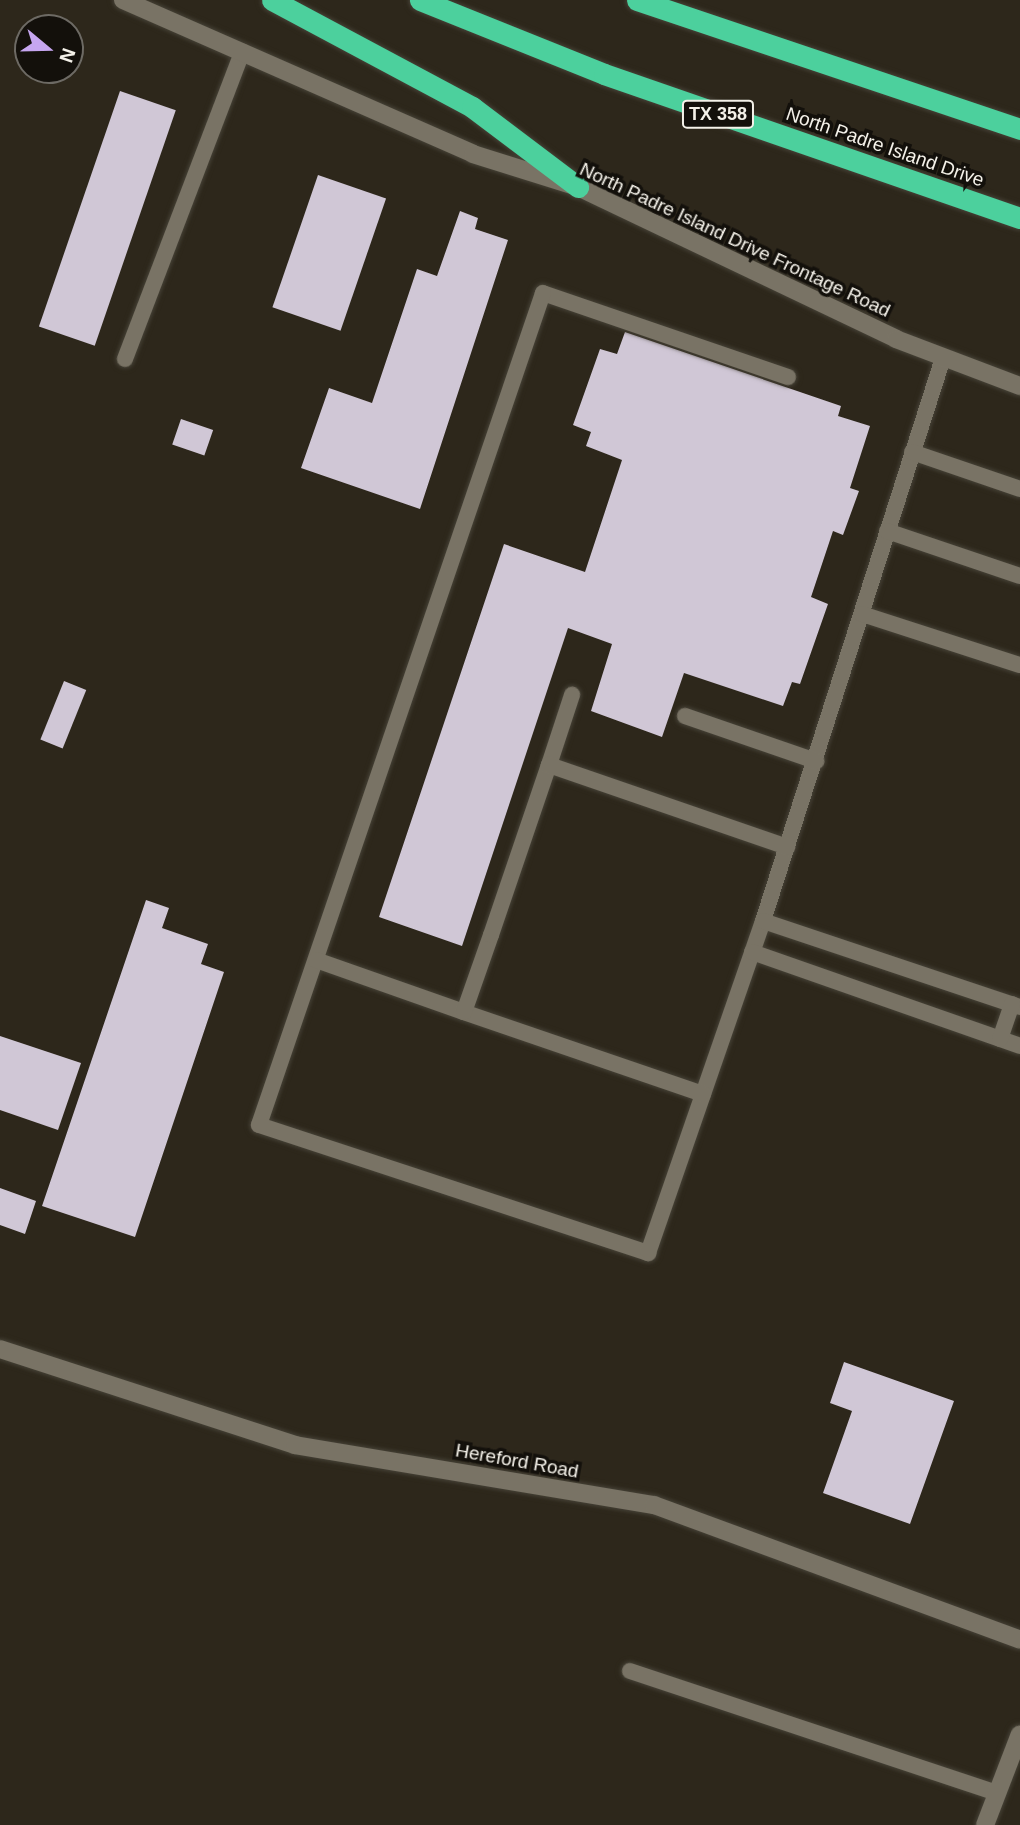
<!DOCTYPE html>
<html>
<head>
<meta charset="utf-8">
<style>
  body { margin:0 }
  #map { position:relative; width:1020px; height:1825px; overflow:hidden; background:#2d271b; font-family:Arial,sans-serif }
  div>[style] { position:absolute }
  .building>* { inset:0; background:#d0c7d6; transform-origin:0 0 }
  .roads { filter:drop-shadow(0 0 2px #464237) drop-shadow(0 0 2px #464237) }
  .lane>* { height:16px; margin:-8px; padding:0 8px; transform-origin:8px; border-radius:8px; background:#797365 }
  .street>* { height:18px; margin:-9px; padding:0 9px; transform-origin:9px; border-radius:9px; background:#797365 }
  .secondary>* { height:18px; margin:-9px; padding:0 9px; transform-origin:9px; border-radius:9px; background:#797365 }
  .highway>* { height:21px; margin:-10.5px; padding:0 10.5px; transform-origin:10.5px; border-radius:10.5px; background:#4cd09d }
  span { translate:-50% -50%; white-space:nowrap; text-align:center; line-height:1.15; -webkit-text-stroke:7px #13100b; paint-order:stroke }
  .shield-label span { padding:2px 5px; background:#13100b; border:2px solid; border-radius:5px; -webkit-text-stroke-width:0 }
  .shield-label { font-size:18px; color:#f4f1e9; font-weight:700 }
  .street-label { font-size:19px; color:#f4f1e9 }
  .north { position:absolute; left:14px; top:14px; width:70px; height:70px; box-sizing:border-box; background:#13100b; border:2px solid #6d6a64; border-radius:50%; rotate:109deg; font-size:19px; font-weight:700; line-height:28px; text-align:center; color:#f4f1e9 }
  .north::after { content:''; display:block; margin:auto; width:24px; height:32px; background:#c6a6f0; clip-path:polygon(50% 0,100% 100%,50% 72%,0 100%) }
</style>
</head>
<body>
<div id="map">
  <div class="building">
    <div style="left:120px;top:91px;width:59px;height:249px;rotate:19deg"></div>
    <div style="left:318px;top:175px;width:72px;height:140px;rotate:19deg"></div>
    <div style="clip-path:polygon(460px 211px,478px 218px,475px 229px,508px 240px,420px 509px,301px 468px,329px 388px,372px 403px,417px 269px,437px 276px)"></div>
    <div style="clip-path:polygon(625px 332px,841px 406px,838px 416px,870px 426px,850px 488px,859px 491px,843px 535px,833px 531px,811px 597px,828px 604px,800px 684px,792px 682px,783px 706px,684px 673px,662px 737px,591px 711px,612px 644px,568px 628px,462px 946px,379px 917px,504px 544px,585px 572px,622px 460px,586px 446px,591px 432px,573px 425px,600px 349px,617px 354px)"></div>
    <div style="left:181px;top:419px;width:34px;height:27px;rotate:19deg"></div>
    <div style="left:64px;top:681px;width:24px;height:63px;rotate:22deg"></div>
    <div style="clip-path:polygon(146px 900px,169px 908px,162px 928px,208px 944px,201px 964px,224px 972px,135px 1237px,42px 1206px)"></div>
    <div style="clip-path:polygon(0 1036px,81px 1063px,58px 1130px,0 1110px)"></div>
    <div style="clip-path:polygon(0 1188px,36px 1201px,25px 1234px,0 1225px)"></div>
    <div style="clip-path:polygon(844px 1362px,954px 1401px,910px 1524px,823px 1493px,852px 1411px,830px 1403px)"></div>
  </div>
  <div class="roads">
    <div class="lane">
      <div style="left:125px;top:359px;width:329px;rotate:-69.1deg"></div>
      <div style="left:788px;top:377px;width:259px;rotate:-161.1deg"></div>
      <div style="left:543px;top:293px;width:879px;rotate:108.85deg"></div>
      <div style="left:259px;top:1125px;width:410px;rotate:18.2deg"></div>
      <div style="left:648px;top:1253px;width:351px;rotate:-70.9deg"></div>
      <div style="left:763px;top:921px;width:591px;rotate:-72.27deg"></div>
      <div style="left:912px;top:452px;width:114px;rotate:18.9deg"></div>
      <div style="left:887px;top:531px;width:140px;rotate:18.7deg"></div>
      <div style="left:862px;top:614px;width:166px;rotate:17.9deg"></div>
      <div style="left:685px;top:716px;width:139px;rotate:19deg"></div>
      <div style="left:549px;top:765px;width:74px;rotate:-71.8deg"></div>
      <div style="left:763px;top:921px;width:271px;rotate:18.5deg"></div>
      <div style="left:752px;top:952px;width:284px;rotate:19.3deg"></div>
      <div style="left:316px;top:960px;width:157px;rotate:19.4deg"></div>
      <div style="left:1000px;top:1039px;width:37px;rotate:-71deg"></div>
      <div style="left:703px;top:1094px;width:253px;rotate:-161.1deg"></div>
      <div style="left:464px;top:1012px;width:82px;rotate:-70.7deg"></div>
      <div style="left:491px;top:935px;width:180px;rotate:-71.2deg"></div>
      <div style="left:549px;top:765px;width:252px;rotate:19deg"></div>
      <div style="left:630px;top:1671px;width:387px;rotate:18.4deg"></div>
    </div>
    <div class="street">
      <div style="left:0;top:1349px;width:310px;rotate:18deg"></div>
      <div style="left:295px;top:1445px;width:364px;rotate:9.5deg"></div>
      <div style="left:654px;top:1505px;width:390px;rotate:20.2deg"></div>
    </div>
    <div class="secondary">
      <div style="left:123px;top:0;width:382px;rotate:23.7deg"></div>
      <div style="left:473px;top:154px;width:110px;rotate:17.4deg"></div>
      <div style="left:578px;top:187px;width:352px;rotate:25.5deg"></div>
      <div style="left:896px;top:339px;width:133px;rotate:20.8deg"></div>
      <div style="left:985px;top:1825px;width:97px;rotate:-69deg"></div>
    </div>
    <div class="highway">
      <div style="left:272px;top:0;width:227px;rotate:28.1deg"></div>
      <div style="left:472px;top:107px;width:133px;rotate:37deg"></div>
      <div style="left:420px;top:0;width:198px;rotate:21.9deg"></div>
      <div style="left:604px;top:74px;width:440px;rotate:19.1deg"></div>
      <div style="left:637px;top:0;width:404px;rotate:18.6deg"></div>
    </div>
  </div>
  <div class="shield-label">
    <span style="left:718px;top:114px">TX 358</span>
  </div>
  <div class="street-label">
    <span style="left:885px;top:147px;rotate:19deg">North Padre Island Drive</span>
    <span style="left:735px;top:240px;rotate:25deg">North Padre Island Drive Frontage Road</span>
    <span style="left:517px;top:1461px;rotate:10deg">Hereford Road</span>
  </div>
  <div class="north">N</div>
</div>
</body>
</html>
